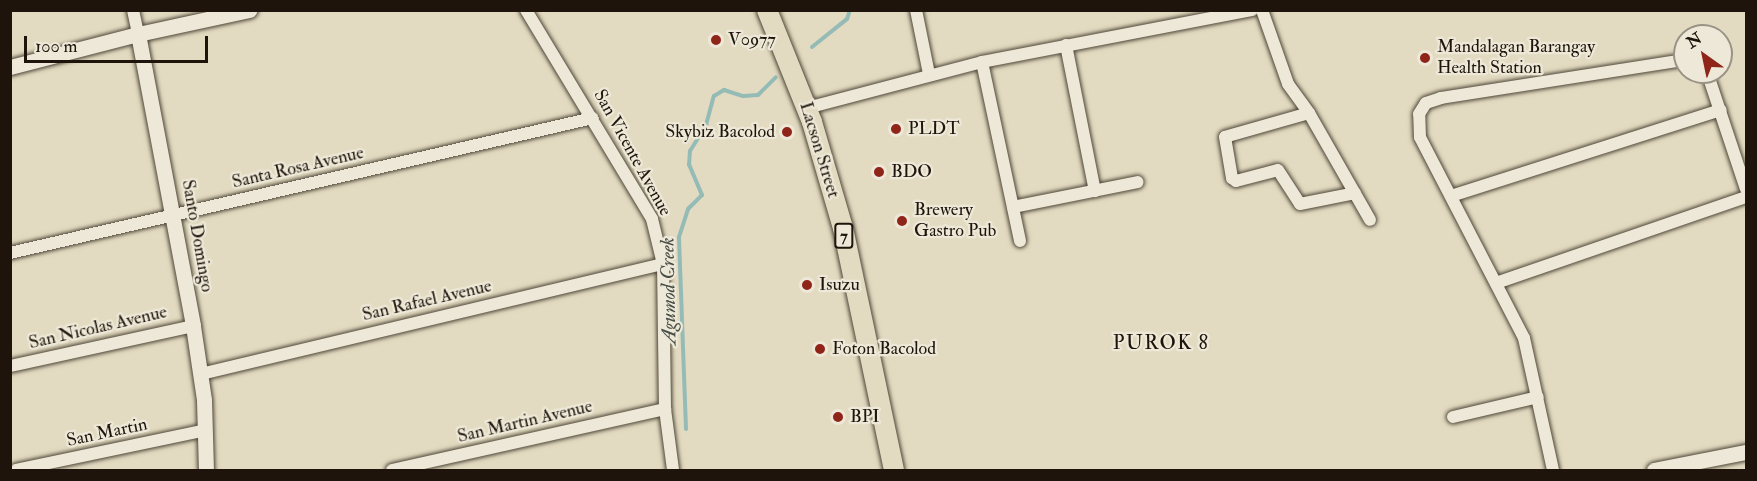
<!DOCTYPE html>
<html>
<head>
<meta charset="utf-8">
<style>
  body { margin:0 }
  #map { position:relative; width:1757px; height:481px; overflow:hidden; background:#e3dbc1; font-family:"IM FELL Double Pica",serif }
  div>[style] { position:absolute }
  .stream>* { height:4px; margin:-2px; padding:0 2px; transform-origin:2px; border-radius:2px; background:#95bbb6 }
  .roads { filter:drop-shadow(0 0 2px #4f4638) drop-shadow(0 0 2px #4f4638) }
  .minor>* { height:12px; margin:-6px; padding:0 6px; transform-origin:6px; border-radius:6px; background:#ede8d7 }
  .tertiary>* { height:15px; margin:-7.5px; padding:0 7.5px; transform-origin:7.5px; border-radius:7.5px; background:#ede8d7 }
  .primary>* { height:20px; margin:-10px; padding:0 10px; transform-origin:10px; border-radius:10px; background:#e3dbc1 }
  .dots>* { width:16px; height:16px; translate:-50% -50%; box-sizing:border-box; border:3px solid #ede8d7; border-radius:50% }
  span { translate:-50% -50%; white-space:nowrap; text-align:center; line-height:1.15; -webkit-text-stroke:4.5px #ede8d7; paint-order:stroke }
  .shield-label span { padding:2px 4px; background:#ede8d7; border:2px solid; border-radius:4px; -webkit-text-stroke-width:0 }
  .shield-label { font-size:16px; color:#1e140b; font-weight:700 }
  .poi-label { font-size:18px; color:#1e140b }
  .left { translate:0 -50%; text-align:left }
  .right { translate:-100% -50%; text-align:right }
  .street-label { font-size:18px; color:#1e140b }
  .water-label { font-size:20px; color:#484e47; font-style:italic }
  .neighbourhood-label { font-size:20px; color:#1e140b; letter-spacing:1.5px }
  .frame { position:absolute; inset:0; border:12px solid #1e140b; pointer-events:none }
  .north { position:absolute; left:1673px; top:24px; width:60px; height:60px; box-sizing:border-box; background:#ede8d7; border:2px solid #9a9385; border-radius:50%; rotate:327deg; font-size:16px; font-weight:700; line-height:24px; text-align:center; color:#1e140b }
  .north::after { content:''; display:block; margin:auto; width:21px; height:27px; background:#8f2418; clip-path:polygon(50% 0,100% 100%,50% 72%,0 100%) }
  .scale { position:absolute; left:24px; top:36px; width:184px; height:27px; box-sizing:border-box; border:3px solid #1e140b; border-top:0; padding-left:8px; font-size:18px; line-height:21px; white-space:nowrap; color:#1e140b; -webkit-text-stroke:4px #ede8d7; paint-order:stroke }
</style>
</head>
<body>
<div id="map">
  <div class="stream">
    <div style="left:812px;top:47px;width:45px;rotate:-38.7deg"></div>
    <div style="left:847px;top:19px;width:9px;rotate:-72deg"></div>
    <div style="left:686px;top:429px;width:192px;rotate:-92.1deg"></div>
    <div style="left:679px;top:237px;width:29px;rotate:-72deg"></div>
    <div style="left:688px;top:209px;width:20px;rotate:-45deg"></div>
    <div style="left:702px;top:195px;width:33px;rotate:-113deg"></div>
    <div style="left:689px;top:165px;width:14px;rotate:-86deg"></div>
    <div style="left:690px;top:151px;width:31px;rotate:-58deg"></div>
    <div style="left:706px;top:125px;width:30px;rotate:-75deg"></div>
    <div style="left:714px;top:96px;width:12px;rotate:-31deg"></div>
    <div style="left:724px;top:90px;width:20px;rotate:18deg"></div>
    <div style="left:743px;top:96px;width:15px;rotate:-4deg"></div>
    <div style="left:758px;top:95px;width:25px;rotate:-45deg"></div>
  </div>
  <div class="roads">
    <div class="minor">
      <div style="left:133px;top:10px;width:25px;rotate:78deg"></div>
      <div style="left:526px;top:10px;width:244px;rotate:58.9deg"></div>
      <div style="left:652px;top:219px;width:46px;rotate:76.3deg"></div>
      <div style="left:663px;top:264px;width:145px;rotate:89.2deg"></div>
      <div style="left:665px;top:409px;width:62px;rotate:82.5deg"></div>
      <div style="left:916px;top:10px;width:65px;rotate:78.5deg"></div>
      <div style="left:1262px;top:10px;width:78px;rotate:70.6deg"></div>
      <div style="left:1288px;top:84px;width:36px;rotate:54deg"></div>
      <div style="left:1309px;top:113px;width:123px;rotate:60.3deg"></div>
      <div style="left:1066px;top:45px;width:149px;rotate:78.8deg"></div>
      <div style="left:982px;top:62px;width:183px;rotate:78deg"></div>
      <div style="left:1707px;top:72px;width:123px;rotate:71.6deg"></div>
      <div style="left:807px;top:108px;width:181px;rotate:-14.7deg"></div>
      <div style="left:982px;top:62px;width:275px;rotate:-10.9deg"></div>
      <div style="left:1309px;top:113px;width:87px;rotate:164.1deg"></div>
      <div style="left:1225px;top:137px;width:42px;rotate:80.3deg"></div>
      <div style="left:1232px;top:178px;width:5px;rotate:37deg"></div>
      <div style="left:1236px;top:181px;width:43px;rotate:-14.7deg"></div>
      <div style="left:1278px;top:170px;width:40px;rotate:57.1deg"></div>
      <div style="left:1300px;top:204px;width:56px;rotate:-11.3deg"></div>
      <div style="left:1451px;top:196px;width:283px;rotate:-17.7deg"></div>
      <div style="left:1013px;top:207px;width:127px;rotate:-11.3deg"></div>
      <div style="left:10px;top:253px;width:598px;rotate:-13.04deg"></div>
      <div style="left:1496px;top:283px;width:264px;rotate:-19deg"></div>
      <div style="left:10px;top:366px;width:187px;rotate:-12.3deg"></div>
      <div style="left:201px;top:374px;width:475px;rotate:-13.4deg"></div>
      <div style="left:1453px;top:417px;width:87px;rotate:-13.2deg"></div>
      <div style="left:16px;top:470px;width:194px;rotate:-11.9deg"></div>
      <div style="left:392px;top:470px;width:280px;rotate:-12.6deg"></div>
      <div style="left:1553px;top:470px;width:135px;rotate:-102.4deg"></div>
      <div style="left:1524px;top:338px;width:226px;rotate:-117.4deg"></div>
      <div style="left:1420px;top:137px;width:23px;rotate:-92deg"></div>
      <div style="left:1419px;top:114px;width:13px;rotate:-58deg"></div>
      <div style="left:1426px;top:103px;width:16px;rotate:-18deg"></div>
      <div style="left:1441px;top:98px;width:247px;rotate:-8.9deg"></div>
    </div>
    <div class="tertiary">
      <div style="left:138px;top:34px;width:297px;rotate:79.3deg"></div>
      <div style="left:193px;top:326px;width:75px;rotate:81.5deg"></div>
      <div style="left:204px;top:400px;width:70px;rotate:88.4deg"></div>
      <div style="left:10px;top:67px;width:132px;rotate:-14.5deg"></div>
      <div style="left:138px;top:34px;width:114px;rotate:-12.2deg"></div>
      <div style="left:1654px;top:470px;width:94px;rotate:-11.1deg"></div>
    </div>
    <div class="primary">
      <div style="left:767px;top:10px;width:121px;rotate:68.1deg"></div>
      <div style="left:812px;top:122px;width:110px;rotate:73.7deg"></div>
      <div style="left:843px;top:228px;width:247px;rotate:78.1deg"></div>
    </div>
  </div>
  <div class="dots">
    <div style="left:716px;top:40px;background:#8f2418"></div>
    <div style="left:1425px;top:58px;background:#8f2418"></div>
    <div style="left:896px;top:129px;background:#8f2418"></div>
    <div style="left:787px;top:132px;background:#8f2418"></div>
    <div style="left:879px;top:172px;background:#8f2418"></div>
    <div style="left:902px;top:221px;background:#8f2418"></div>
    <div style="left:807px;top:285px;background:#8f2418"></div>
    <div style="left:820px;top:349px;background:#8f2418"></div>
    <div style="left:838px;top:417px;background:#8f2418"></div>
  </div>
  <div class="shield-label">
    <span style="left:844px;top:236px">7</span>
  </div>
  <div class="poi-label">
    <span class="left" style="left:728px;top:40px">V0977</span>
    <span class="left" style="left:1437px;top:58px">Mandalagan Barangay<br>Health Station</span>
    <span class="left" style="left:908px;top:129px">PLDT</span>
    <span class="right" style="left:775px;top:132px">Skybiz Bacolod</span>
    <span class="left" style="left:891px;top:172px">BDO</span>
    <span class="left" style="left:914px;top:221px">Brewery<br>Gastro Pub</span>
    <span class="left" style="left:819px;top:285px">Isuzu</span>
    <span class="left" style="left:832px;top:349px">Foton Bacolod</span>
    <span class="left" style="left:850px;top:417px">BPI</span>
  </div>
  <div class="street-label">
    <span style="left:819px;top:150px;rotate:73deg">Lacson Street</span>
    <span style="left:632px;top:153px;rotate:61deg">San Vicente Avenue</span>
    <span style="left:298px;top:168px;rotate:-13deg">Santa Rosa Avenue</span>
    <span style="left:197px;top:236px;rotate:80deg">Santo Domingo</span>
    <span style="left:427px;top:301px;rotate:-13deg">San Rafael Avenue</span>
    <span style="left:98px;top:328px;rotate:-13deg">San Nicolas Avenue</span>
    <span style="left:525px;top:422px;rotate:-13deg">San Martin Avenue</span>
    <span style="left:107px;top:433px;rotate:-12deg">San Martin</span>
  </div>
  <div class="water-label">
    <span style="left:668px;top:291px;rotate:-91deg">Agumod Creek</span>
  </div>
  <div class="neighbourhood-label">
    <span style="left:1161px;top:342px">PUROK 8</span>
  </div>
  <div class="frame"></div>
  <div class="north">N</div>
  <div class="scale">100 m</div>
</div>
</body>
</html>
